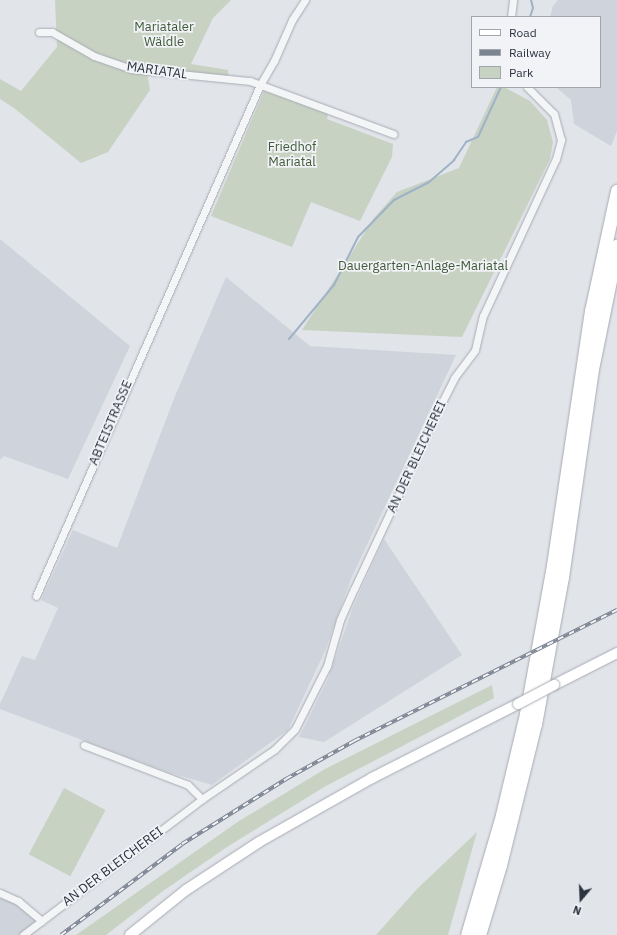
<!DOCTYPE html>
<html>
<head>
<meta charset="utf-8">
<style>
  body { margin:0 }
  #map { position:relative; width:617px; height:935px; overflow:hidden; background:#e1e4e9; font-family:"IBM Plex Sans",sans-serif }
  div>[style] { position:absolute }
  .built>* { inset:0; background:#cfd3db }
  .green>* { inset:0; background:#c7d2c3; transform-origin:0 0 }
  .stream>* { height:2px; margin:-1px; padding:0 1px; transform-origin:1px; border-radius:1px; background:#9fb2c7 }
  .roads { filter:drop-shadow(0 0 1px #a7abb3) drop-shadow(0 0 1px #a7abb3) }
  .street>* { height:7px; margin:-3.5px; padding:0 3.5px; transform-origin:3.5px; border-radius:3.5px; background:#f4f5f7 }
  .secondary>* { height:10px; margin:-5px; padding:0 5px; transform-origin:5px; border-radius:5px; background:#fff }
  .highway>* { height:13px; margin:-6.5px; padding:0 6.5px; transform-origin:6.5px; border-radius:6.5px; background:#fff }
  .rail>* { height:3.5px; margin-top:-1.75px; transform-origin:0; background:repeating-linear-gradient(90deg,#f1f3f6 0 6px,#7c8492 0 12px); box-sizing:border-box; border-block:1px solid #7c8492 }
  .bridges { filter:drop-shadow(0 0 1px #a7abb3) drop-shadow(0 0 1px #a7abb3) }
  .secondary-bridge>* { height:10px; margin:-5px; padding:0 5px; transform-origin:5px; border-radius:5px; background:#fff }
  span { translate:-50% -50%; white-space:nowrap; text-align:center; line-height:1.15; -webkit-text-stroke:3.5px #f1f3f6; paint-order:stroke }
  .park-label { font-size:13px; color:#3f5a39 }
  .street-label { font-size:13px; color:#2b3240 }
  .legend { position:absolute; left:471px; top:16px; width:130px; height:72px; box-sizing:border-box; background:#f1f3f6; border:1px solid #a2a6ad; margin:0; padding:5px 7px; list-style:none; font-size:12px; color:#2b3240 }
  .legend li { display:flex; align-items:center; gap:8px; height:20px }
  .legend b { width:20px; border:1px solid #a2a6ad }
  .north { position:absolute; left:561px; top:879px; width:40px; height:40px; -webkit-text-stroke:3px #f1f3f6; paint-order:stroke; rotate:199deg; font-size:11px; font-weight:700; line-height:16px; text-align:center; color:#2b3240 }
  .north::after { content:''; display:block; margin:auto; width:14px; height:18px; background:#2b3240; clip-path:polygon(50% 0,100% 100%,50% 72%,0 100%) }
</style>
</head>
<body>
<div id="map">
  <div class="built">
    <div style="clip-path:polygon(558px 0,617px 0,617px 131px,611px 146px,574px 124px,571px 100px,556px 87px,600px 87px,600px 17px,550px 17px,553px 6px)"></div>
    <div style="clip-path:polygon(0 239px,130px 346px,68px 479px,4px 456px,0 460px)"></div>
    <div style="clip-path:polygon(226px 277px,310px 346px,456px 355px,351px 579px,325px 651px,288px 730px,212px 785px,167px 772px,0 709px,0 704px,22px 656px,35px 660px,58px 608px,41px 600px,73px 530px,117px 548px,175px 396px)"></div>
    <div style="clip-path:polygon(384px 539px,462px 655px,324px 742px,299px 737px,328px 679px,353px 607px)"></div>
    <div style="clip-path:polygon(0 894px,29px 911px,39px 921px,21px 935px,0 935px)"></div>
  </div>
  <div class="green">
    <div style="clip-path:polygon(55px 0,231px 0,213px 18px,191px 64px,228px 70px,229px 79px,147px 73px,150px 90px,108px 152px,81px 163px,14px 108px,0 99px,0 79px,21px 91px,57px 47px)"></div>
    <div style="clip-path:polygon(497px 87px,504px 87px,530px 101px,547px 120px,553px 142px,550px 159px,462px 337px,302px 330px,374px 218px,397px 192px,459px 168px)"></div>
    <div style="clip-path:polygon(264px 91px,321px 111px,328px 114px,327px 119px,393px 144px,392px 157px,360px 221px,311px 202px,292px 247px,211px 216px)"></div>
    <div style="clip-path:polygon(492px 685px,494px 698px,324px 787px,227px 847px,163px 891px,106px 935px,76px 935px,239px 821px,325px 769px)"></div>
    <div style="left:64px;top:788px;width:47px;height:75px;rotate:28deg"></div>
    <div style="clip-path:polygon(477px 832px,448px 935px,376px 935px,417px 889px)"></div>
  </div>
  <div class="stream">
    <div style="left:530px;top:17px;width:9px;rotate:-72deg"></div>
    <div style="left:533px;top:8px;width:8px;rotate:-104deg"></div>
    <div style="left:289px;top:339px;width:70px;rotate:-50.2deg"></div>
    <div style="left:334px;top:285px;width:54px;rotate:-63.4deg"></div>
    <div style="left:358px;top:237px;width:52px;rotate:-45.8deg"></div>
    <div style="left:394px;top:200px;width:38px;rotate:-27deg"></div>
    <div style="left:428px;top:183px;width:35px;rotate:-41deg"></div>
    <div style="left:454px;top:160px;width:22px;rotate:-56deg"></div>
    <div style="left:466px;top:142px;width:13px;rotate:-23deg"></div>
    <div style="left:478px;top:137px;width:55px;rotate:-65.3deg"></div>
  </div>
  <div class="roads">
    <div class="street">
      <div style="left:511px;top:17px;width:17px;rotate:-83deg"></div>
      <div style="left:39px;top:32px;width:13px"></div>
      <div style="left:52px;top:32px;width:48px;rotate:29.7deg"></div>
      <div style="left:94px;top:56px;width:39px;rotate:19deg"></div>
      <div style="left:131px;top:69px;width:120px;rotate:5.8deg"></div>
      <div style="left:250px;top:81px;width:153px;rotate:20.3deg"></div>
      <div style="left:36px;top:596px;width:558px;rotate:-66.33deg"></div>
      <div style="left:260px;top:85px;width:28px;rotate:-60deg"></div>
      <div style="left:274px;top:61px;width:45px;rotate:-66.3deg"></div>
      <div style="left:292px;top:20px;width:24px;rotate:-57deg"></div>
      <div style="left:84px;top:745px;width:111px;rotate:21deg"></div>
      <div style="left:188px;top:785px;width:20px;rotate:45deg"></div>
      <div style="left:0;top:893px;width:20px;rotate:24deg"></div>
      <div style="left:18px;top:901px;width:31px;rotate:40deg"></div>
      <div style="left:23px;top:935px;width:225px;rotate:-37.2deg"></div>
      <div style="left:202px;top:799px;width:88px;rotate:-34.4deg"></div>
      <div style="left:275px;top:749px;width:28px;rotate:-45deg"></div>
      <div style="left:295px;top:729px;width:71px;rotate:-63.1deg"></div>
      <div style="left:327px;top:666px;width:48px;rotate:-74.2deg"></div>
      <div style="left:340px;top:620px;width:34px;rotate:-66deg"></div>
      <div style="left:354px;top:589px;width:195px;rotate:-64.9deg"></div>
      <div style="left:437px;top:412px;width:38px;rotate:-63deg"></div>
      <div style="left:454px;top:378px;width:35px;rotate:-53deg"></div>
      <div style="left:475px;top:350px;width:35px;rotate:-77deg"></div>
      <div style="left:483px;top:316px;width:173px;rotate:-65.1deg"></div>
      <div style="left:556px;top:159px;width:20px;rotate:-75deg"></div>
      <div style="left:561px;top:140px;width:27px;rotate:-105deg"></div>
      <div style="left:554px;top:114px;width:38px;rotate:-135deg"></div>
    </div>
    <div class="secondary">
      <div style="left:554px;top:685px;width:71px;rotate:-26.9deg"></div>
      <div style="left:130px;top:935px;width:72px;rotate:-38.8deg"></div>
      <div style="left:186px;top:890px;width:87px;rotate:-33.3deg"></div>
      <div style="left:259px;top:842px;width:130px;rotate:-29.5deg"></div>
      <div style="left:372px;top:778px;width:164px;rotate:-26.9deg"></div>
    </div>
    <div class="highway">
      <div style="left:467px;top:935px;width:125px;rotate:-73.7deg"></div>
      <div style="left:502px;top:815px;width:104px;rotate:-76.6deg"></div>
      <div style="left:526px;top:714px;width:151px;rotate:-79.7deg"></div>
      <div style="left:553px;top:565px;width:257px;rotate:-81.5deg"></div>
      <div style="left:591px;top:311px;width:123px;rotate:-77.8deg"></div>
      <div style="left:479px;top:935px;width:73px;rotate:-73.3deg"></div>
      <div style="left:500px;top:865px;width:145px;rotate:-76.1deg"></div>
      <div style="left:535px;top:724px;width:149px;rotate:-79.6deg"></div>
      <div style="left:562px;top:577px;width:210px;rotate:-81.8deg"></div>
      <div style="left:592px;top:369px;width:126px;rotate:-78.5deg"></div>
    </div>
  </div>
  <div class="rail">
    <div style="left:61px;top:935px;width:151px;rotate:-36.9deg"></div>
    <div style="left:182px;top:844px;width:123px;rotate:-32deg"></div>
    <div style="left:286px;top:779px;width:78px;rotate:-29.2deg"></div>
    <div style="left:354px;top:741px;width:294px;rotate:-26.5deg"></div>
  </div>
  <div class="bridges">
    <div class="secondary-bridge">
      <div style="left:518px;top:704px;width:41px;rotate:-27.8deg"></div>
    </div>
  </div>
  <div class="park-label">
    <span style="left:164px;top:35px">Mariataler<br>Wäldle</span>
    <span style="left:292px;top:155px">Friedhof<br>Mariatal</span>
    <span style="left:423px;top:266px">Dauergarten-Anlage-Mariatal</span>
  </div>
  <div class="street-label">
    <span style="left:157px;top:71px;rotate:8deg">MARIATAL</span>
    <span style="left:111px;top:423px;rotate:-67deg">ABTEISTRASSE</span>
    <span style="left:417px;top:457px;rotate:-65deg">AN DER BLEICHEREI</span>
    <span style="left:113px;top:867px;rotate:-37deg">AN DER BLEICHEREI</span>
  </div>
  <ul class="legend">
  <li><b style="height:5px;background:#fff"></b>Road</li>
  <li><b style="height:5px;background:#7c8492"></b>Railway</li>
  <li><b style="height:11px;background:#c7d2c3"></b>Park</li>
  </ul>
  <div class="north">N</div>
</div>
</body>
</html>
